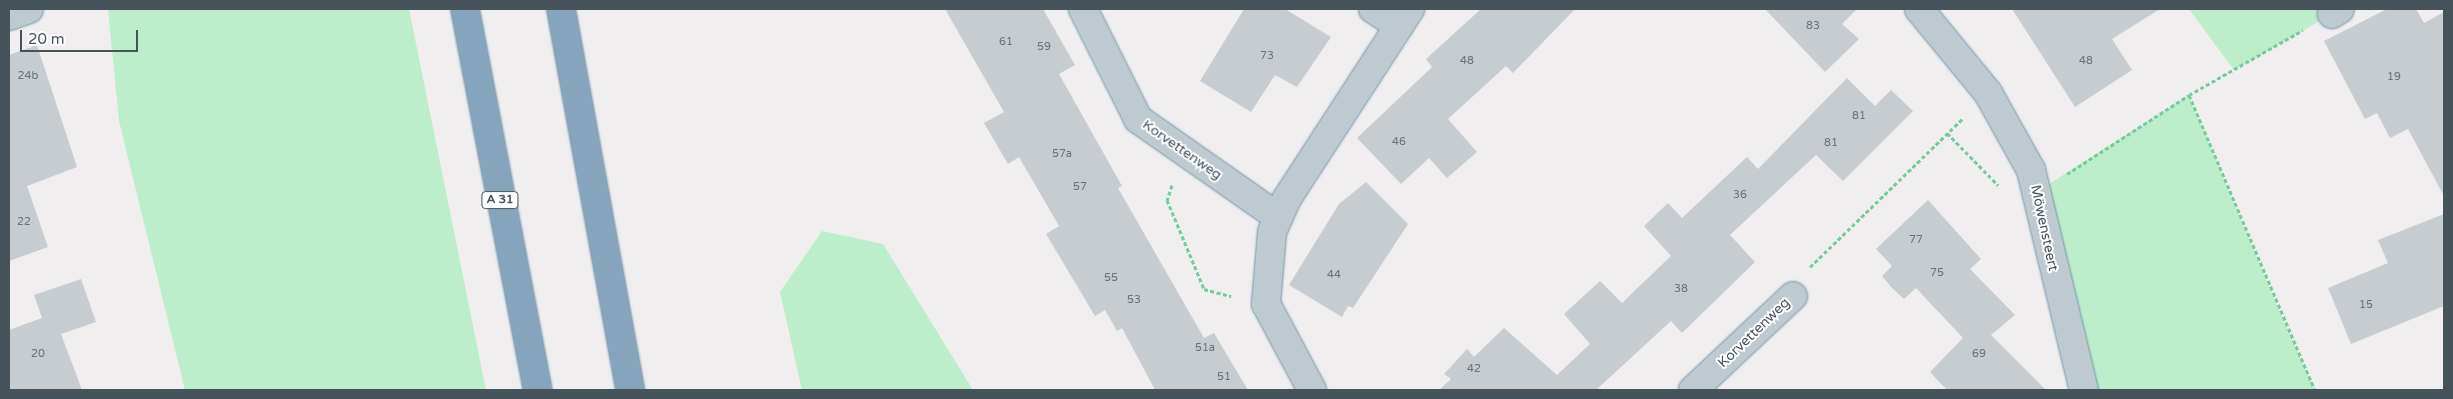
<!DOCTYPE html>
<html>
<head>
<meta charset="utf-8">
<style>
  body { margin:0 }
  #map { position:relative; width:2453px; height:399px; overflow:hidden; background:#f0eeee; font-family:"Varela Round",sans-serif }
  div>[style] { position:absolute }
  .green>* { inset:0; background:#bceecb }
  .building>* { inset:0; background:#c7ccd0 }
  .path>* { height:3px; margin-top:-1.5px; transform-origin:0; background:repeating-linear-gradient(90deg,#74cc9a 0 4px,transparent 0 6.5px) }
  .roads { filter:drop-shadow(0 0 1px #7190a8) drop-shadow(0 0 1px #7190a8) }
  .minor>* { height:28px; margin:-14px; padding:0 14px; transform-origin:14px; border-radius:14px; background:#bec9d0 }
  .highway>* { height:28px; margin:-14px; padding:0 14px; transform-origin:14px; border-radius:14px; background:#85a5bd }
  span { translate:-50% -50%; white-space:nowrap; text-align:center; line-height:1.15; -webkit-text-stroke:4px #fff; paint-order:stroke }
  .number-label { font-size:11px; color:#667178 }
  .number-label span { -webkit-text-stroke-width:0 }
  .shield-label span { padding:1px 4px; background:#fff; border:1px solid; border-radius:4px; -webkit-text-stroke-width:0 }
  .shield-label { font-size:12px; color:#46535b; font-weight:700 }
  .street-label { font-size:14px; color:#46535b }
  .frame { position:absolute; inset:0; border:10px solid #46535b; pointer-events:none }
  .scale { position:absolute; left:20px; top:30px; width:118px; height:22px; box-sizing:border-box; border:2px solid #46535b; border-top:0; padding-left:6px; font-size:15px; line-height:18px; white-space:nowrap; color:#46535b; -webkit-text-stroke:4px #fff; paint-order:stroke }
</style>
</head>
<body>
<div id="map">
  <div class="green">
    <div style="clip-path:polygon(108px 9px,409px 9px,486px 390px,185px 390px,119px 121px)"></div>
    <div style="clip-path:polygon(2189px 9px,2328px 9px,2332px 14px,2234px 70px)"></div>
    <div style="clip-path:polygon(2189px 95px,2283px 320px,2315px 390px,2085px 390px,2038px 191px)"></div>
    <div style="clip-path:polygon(822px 231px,883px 244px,973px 390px,802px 390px,780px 292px)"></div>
  </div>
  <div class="building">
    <div style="clip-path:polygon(945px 9px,1043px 9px,1075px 65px,1059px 74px,1122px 186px,1118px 188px,1204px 338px,1214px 333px,1248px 390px,1155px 390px,1122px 328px,1117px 331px,1105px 310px,1095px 316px,1046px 234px,1059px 226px,1037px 188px,1019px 157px,1008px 164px,984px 123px,1004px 112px)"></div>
    <div style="clip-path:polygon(1244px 9px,1285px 9px,1331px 37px,1297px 87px,1275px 75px,1251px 112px,1200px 81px)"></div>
    <div style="clip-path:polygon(1481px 9px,1575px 9px,1513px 73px,1506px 66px,1448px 119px,1477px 152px,1447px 178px,1429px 158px,1401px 184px,1357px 138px,1432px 67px,1426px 59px)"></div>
    <div style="clip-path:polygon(1765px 9px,1857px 9px,1842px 24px,1859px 39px,1825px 72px)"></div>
    <div style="clip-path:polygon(2012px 9px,2160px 9px,2112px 39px,2132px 70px,2075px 107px)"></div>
    <div style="clip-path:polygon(2387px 9px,2416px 9px,2424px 23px,2444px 12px,2444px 196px,2408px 129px,2390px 138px,2377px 113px,2365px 119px,2324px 41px)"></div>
    <div style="clip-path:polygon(37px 45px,77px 167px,27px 186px,48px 247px,9px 261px,9px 55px)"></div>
    <div style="clip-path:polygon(1847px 78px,1875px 106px,1891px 90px,1913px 111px,1843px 181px,1816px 155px,1730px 235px,1755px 262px,1682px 333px,1671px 321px,1596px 390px,1439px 390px,1451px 379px,1444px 374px,1467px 349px,1474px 357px,1504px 328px,1557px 375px,1590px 344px,1564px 314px,1600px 281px,1622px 303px,1671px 256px,1644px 226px,1668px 203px,1682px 218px,1747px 157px,1758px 169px)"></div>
    <div style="clip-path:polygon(1366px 182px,1408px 224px,1353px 308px,1348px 306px,1342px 317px,1289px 285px,1339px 204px)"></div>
    <div style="clip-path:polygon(1928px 200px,1981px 259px,1970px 269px,2015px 315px,1991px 335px,2046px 390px,1947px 390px,1930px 372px,1963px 338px,1916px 288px,1904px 299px,1892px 288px,1882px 276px,1892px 266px,1876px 249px)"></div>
    <div style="clip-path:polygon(2444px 214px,2444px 306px,2351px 344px,2328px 288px,2388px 263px,2378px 240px)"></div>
    <div style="clip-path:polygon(81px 279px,96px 322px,61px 334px,82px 390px,9px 390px,9px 330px,42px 318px,34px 295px)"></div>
  </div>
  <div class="path">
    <div style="left:2189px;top:95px;width:321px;rotate:66.9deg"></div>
    <div style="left:1947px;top:133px;width:73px;rotate:45.6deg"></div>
    <div style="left:2067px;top:174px;width:145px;rotate:-32.9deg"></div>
    <div style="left:2189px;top:95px;width:131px;rotate:-29.7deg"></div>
    <div style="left:1172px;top:185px;width:16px;rotate:108deg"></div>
    <div style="left:1167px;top:200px;width:96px;rotate:67.4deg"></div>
    <div style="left:1204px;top:289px;width:28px;rotate:15deg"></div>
    <div style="left:1810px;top:267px;width:214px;rotate:-44.2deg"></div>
  </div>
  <div class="roads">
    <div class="minor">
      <div style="left:1083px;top:9px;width:123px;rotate:63.4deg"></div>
      <div style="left:1138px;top:119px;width:171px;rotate:35deg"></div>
      <div style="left:1373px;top:9px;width:31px;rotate:33deg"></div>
      <div style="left:1919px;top:9px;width:109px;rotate:50.6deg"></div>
      <div style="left:1988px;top:93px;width:88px;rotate:60.8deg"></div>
      <div style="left:2031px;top:170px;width:226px;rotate:76.5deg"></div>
      <div style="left:2332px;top:14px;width:9px;rotate:-32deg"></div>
      <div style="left:9px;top:16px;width:21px;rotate:-19deg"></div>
      <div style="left:1312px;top:390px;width:98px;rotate:-118.1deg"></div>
      <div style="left:1266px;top:304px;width:72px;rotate:-85.2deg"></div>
      <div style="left:1272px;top:232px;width:35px;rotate:-66deg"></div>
      <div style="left:1286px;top:200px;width:228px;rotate:-57deg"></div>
      <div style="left:1693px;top:390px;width:137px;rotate:-43.2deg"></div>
    </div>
    <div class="highway">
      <div style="left:465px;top:9px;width:388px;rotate:79.2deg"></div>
      <div style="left:561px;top:9px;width:387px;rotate:79.7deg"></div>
    </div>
  </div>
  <div class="number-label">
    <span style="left:1813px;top:26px">83</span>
    <span style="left:1006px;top:42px">61</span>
    <span style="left:1044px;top:47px">59</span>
    <span style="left:1267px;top:56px">73</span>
    <span style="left:1467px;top:61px">48</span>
    <span style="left:2086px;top:61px">48</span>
    <span style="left:28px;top:76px">24b</span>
    <span style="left:2394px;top:77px">19</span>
    <span style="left:1859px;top:116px">81</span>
    <span style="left:1399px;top:142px">46</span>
    <span style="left:1831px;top:143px">81</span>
    <span style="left:1062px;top:154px">57a</span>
    <span style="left:1080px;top:187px">57</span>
    <span style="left:1740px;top:195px">36</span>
    <span style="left:24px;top:222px">22</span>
    <span style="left:1916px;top:240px">77</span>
    <span style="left:1937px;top:273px">75</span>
    <span style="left:1334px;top:275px">44</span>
    <span style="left:1111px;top:278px">55</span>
    <span style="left:1681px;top:289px">38</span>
    <span style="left:1134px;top:300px">53</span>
    <span style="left:2366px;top:305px">15</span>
    <span style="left:1205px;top:348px">51a</span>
    <span style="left:38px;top:354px">20</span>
    <span style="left:1979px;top:354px">69</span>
    <span style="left:1474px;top:369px">42</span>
    <span style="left:1224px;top:377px">51</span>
  </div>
  <div class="shield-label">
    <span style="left:500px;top:200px">A 31</span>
  </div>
  <div class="street-label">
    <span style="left:1182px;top:150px;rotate:35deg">Korvettenweg</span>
    <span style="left:2044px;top:228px;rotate:78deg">Möwensteert</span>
    <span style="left:1754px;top:333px;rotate:-44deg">Korvettenweg</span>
  </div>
  <div class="frame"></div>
  <div class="scale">20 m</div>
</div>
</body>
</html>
